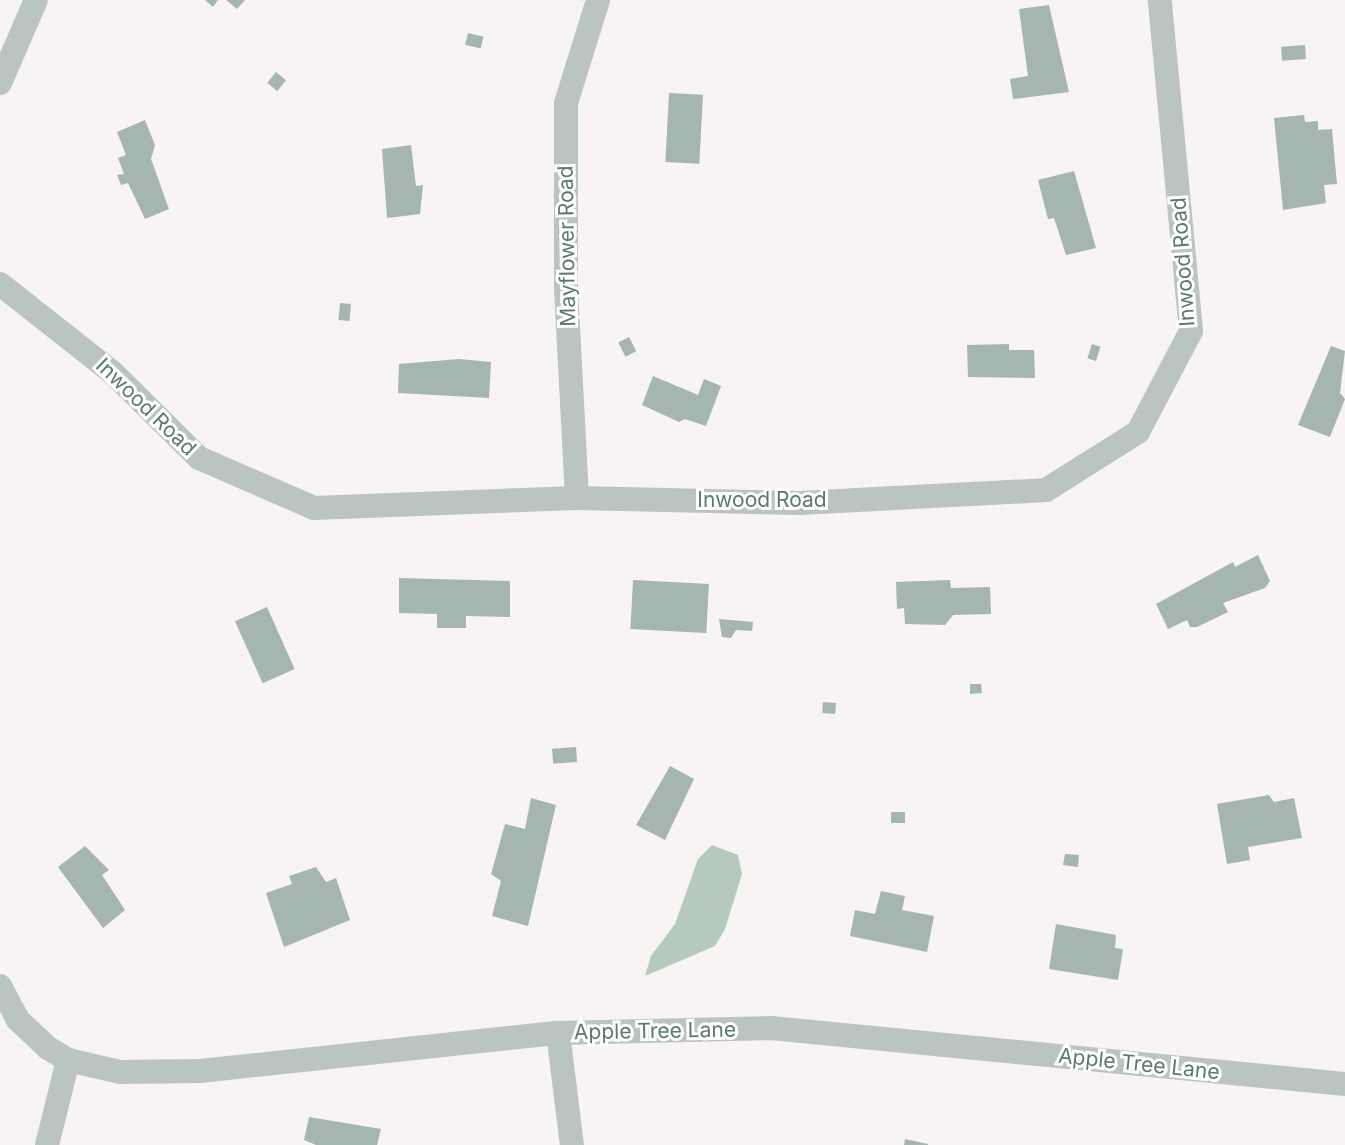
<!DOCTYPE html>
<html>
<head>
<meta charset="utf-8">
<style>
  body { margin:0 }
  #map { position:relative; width:1345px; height:1145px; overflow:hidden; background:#f7f4f3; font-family:Inter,sans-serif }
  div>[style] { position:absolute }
  .water>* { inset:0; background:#b5c9bf }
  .building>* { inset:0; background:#a5b6b0; transform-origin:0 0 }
  .street>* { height:24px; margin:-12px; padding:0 12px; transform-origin:12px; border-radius:12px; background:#bac4c1 }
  span { translate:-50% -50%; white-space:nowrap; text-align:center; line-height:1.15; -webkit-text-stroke:6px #fff; paint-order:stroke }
  .street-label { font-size:21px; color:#5b7a70 }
</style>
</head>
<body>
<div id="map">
  <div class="water">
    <div style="clip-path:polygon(712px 845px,738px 855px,742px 874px,725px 929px,715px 946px,645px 976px,651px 956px,675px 924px,698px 859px)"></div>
  </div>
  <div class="building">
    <div style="clip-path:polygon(205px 0,218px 0,213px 7px)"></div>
    <div style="clip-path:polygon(226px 0,245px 0,237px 9px)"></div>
    <div style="clip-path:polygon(1049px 5px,1069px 92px,1013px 99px,1010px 79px,1028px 76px,1019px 9px)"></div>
    <div style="left:468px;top:33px;width:16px;height:12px;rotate:14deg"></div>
    <div style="left:1305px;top:45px;width:14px;height:24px;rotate:86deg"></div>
    <div style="left:276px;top:72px;width:13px;height:14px;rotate:39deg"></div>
    <div style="left:669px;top:93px;width:34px;height:69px;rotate:3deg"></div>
    <div style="clip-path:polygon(1304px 115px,1305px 122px,1318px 121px,1318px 130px,1332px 129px,1337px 184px,1324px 185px,1326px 203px,1283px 210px,1274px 118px)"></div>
    <div style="clip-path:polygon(145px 120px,155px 145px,151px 159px,169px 209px,145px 219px,128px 183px,121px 185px,117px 175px,124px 174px,118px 158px,126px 155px,117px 132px)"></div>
    <div style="clip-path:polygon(411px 145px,416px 186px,423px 185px,420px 214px,387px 218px,382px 149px)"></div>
    <div style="clip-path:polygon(1074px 171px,1096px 248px,1066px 255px,1054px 218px,1048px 219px,1038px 180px)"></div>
    <div style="left:340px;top:303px;width:11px;height:17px;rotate:5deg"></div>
    <div style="left:629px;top:337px;width:16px;height:12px;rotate:63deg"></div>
    <div style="clip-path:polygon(1009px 344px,1009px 350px,1034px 350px,1035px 378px,968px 377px,967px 345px)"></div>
    <div style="left:1092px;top:344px;width:9px;height:15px;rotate:18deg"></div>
    <div style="clip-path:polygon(1331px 346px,1345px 351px,1340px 393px,1345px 399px,1330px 437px,1298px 425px)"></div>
    <div style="clip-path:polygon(459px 359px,491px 362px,489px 398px,398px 393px,399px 364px)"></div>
    <div style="clip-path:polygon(653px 376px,698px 395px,704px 379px,721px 386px,706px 426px,685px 419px,679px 422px,642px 405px)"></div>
    <div style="clip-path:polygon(1258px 555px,1270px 581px,1265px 588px,1223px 603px,1228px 612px,1197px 627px,1190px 627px,1187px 620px,1168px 629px,1156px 604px,1233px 562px,1235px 567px)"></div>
    <div style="clip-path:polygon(399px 578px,510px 581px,510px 617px,466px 616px,466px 628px,437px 628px,437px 614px,399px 613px)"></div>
    <div style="left:633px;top:580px;width:76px;height:49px;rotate:3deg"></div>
    <div style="clip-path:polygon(950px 580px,951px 588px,990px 587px,991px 614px,953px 615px,945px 625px,905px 624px,904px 608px,897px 609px,896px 582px)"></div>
    <div style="left:267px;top:607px;width:68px;height:35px;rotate:66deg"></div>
    <div style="clip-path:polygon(719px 619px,753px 622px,752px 631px,736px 630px,731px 638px,722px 637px)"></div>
    <div style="clip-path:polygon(970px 684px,981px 684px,982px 693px,970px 694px)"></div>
    <div style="left:823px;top:702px;width:13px;height:11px;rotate:4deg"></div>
    <div style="left:576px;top:747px;width:15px;height:24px;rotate:86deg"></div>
    <div style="clip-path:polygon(670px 766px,694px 779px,665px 840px,636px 825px)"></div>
    <div style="clip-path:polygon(1269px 795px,1274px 802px,1294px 798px,1302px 838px,1248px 847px,1250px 860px,1227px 864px,1217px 804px)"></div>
    <div style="clip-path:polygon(531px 798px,556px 805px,528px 926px,492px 916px,501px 881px,491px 874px,505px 824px,525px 829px)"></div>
    <div style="left:891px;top:812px;width:14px;height:11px"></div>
    <div style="clip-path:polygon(85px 846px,109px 870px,102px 875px,125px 910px,103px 928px,58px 867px)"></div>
    <div style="clip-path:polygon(1065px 854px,1079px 855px,1078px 867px,1063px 865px)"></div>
    <div style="clip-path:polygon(316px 867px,326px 882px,336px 878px,350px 920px,284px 947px,266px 893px,292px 884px,289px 876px)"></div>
    <div style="clip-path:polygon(881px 891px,905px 896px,902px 910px,934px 916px,927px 952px,850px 936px,855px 910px,875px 914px)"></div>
    <div style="clip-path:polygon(1056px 924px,1116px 935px,1115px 948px,1123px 949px,1118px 980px,1049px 969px)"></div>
    <div style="clip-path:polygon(309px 1117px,381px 1129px,377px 1145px,316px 1145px,304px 1140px)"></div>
    <div style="clip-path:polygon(905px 1139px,928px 1144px,928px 1145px,904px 1145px)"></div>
  </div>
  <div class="street">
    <div style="left:0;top:83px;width:90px;rotate:-66.6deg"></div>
    <div style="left:0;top:284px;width:142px;rotate:38.2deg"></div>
    <div style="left:112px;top:372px;width:122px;rotate:44.7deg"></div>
    <div style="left:199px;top:458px;width:125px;rotate:23.5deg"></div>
    <div style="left:314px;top:508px;width:263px;rotate:-2.2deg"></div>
    <div style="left:577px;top:498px;width:223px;rotate:1.3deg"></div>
    <div style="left:800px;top:503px;width:246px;rotate:-3deg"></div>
    <div style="left:1046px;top:490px;width:109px;rotate:-32.2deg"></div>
    <div style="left:1138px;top:432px;width:114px;rotate:-62.3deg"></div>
    <div style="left:1191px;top:331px;width:332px;rotate:-95.4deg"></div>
    <div style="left:577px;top:498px;width:212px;rotate:-93deg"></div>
    <div style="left:566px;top:286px;width:183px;rotate:-90deg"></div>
    <div style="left:566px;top:103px;width:108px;rotate:-72.7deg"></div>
    <div style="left:0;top:986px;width:38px;rotate:62deg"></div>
    <div style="left:18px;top:1020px;width:41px;rotate:43deg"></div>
    <div style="left:48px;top:1048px;width:23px;rotate:31deg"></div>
    <div style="left:68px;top:1060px;width:53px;rotate:13deg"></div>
    <div style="left:120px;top:1072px;width:80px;rotate:-0.7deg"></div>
    <div style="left:200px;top:1071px;width:360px;rotate:-6.1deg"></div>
    <div style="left:558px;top:1033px;width:213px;rotate:-1.3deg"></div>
    <div style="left:771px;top:1028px;width:577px;rotate:5.57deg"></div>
    <div style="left:558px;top:1033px;width:113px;rotate:82.9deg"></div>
    <div style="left:47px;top:1145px;width:88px;rotate:-76.1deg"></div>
  </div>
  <div class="street-label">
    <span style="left:567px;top:246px;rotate:-91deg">Mayflower Road</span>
    <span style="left:1183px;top:262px;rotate:-94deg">Inwood Road</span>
    <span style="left:146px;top:407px;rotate:44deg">Inwood Road</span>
    <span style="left:762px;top:500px">Inwood Road</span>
    <span style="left:655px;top:1031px;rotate:-1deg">Apple Tree Lane</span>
    <span style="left:1139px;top:1064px;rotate:6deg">Apple Tree Lane</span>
  </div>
</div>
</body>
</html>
